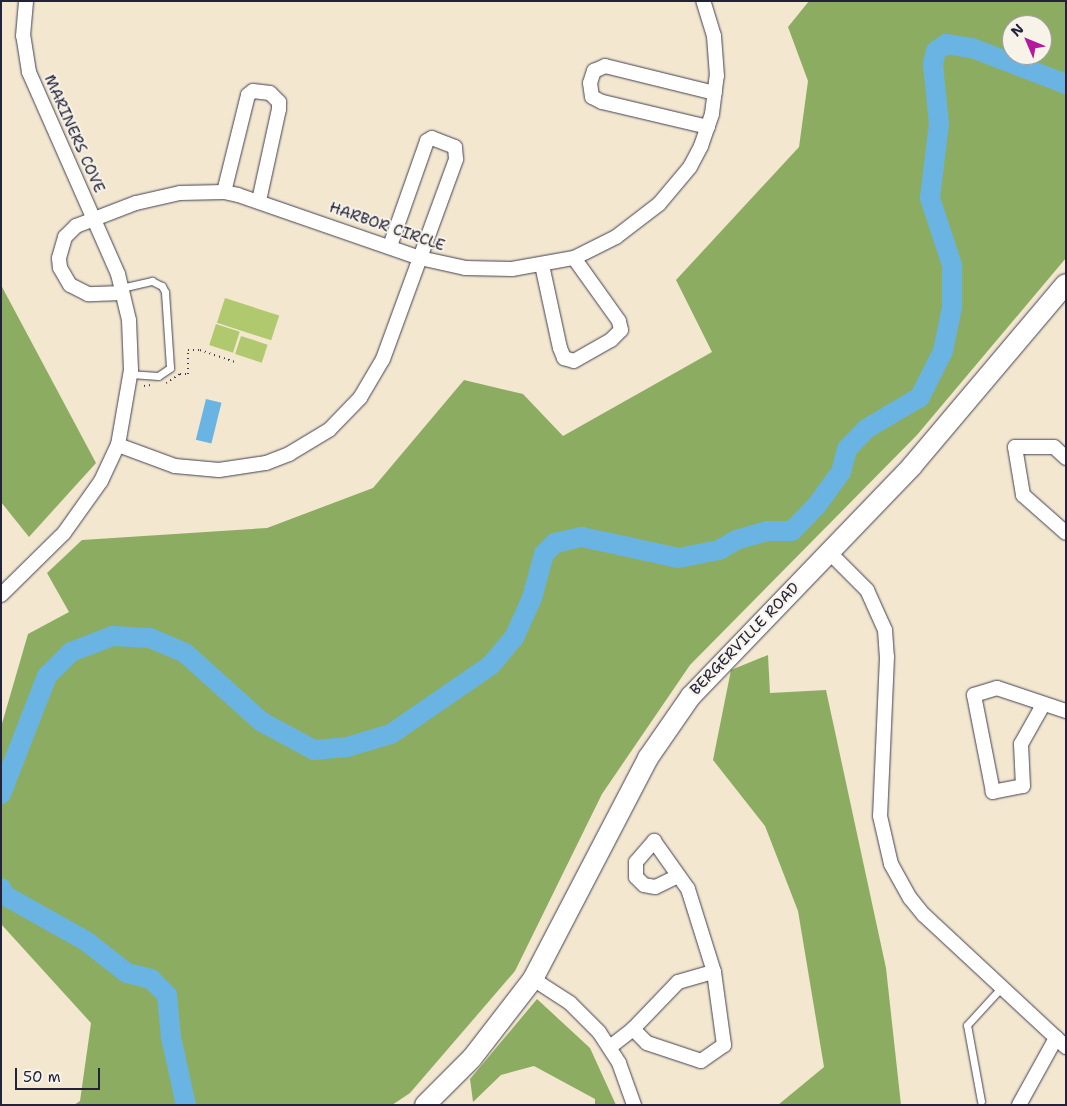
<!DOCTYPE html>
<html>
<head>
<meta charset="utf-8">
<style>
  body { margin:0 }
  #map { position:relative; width:1067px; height:1106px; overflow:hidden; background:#f3e7d0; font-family:"Shantell Sans",sans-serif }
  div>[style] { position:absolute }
  .green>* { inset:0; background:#b1c96e; transform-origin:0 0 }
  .forest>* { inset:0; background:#8cad61 }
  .water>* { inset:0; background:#69b4e2; transform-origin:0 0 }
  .river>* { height:20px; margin:-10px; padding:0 10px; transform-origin:10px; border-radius:10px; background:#69b4e2 }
  .path>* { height:2px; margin-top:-1px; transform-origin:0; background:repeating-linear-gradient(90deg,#414051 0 1px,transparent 0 5px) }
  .roads { filter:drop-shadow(0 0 1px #414051) drop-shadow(0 0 1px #414051) }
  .lane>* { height:7px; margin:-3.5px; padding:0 3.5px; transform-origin:3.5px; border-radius:3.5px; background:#fff }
  .street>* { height:14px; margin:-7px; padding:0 7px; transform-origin:7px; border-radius:7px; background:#fff }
  .secondary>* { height:20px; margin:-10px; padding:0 10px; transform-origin:10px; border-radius:10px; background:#fff }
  span { translate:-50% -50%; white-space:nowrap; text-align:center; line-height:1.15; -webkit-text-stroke:4px #f7f3e8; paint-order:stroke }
  .street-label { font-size:15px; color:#22223b }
  .frame { position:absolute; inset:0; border:2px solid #22223b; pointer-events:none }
  .north { position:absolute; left:1002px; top:15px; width:50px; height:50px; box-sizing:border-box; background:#f7f3e8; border:1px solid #a29fa3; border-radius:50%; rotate:315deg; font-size:14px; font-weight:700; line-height:20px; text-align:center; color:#22223b }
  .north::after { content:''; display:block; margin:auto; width:18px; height:22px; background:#b5179e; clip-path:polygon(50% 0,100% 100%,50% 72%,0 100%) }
  .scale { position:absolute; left:15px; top:1068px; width:85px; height:22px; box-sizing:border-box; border:2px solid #22223b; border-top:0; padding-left:6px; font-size:15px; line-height:18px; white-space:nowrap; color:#22223b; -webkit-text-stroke:4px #f7f3e8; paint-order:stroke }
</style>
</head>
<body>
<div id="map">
  <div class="green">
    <div style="left:225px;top:298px;width:57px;height:26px;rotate:18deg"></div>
    <div style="left:216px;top:324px;width:25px;height:22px;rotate:18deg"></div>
    <div style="left:241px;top:336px;width:28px;height:19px;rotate:18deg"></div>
  </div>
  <div class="forest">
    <div style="clip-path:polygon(evenodd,809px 1px,1066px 1px,1066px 258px,917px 435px,690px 665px,602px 794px,515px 971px,410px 1093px,392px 1105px,74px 1105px,80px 1101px,91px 1023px,1px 924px,1px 727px,28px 634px,69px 612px,47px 573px,82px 540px,267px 528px,373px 488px,464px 380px,523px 394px,563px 436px,712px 352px,676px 280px,799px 147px,808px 81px,788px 27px,809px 1px,1012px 25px,1042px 25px,1042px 55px,1012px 55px,1012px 25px)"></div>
    <div style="clip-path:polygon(1px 285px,96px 463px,29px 537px,1px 502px)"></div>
    <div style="clip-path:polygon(768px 655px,770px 693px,826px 690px,886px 968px,901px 1105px,778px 1105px,824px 1067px,798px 911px,765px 826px,713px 760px,731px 670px)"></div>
    <div style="clip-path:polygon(537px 999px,590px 1048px,616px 1105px,595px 1105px,595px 1099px,534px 1066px,501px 1075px,473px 1102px,470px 1079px)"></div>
  </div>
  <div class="water">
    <div style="left:206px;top:399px;width:16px;height:42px;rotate:14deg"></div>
  </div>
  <div class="river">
    <div style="left:1px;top:794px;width:127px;rotate:-68.7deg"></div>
    <div style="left:47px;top:676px;width:34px;rotate:-45deg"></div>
    <div style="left:71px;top:652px;width:45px;rotate:-20.9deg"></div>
    <div style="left:113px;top:636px;width:37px;rotate:3deg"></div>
    <div style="left:150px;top:638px;width:38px;rotate:23deg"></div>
    <div style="left:185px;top:653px;width:103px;rotate:41.9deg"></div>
    <div style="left:262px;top:722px;width:59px;rotate:28.3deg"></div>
    <div style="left:314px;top:750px;width:33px;rotate:-5deg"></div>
    <div style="left:347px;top:747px;width:46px;rotate:-16.5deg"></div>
    <div style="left:391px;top:734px;width:121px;rotate:-34.6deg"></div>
    <div style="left:491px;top:665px;width:35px;rotate:-50deg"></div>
    <div style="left:514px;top:638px;width:44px;rotate:-65.8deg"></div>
    <div style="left:532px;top:598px;width:46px;rotate:-74.7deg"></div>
    <div style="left:544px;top:554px;width:16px;rotate:-45deg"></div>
    <div style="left:555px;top:543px;width:28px;rotate:-13deg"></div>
    <div style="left:582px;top:537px;width:98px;rotate:12.3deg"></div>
    <div style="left:678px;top:558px;width:42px;rotate:-11deg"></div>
    <div style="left:719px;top:550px;width:20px;rotate:-30deg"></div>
    <div style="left:736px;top:540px;width:32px;rotate:-16deg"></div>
    <div style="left:767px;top:531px;width:25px"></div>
    <div style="left:792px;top:531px;width:36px;rotate:-46deg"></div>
    <div style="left:817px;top:505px;width:41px;rotate:-54deg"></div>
    <div style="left:841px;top:472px;width:24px;rotate:-75deg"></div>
    <div style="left:847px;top:449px;width:28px;rotate:-46deg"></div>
    <div style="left:866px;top:429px;width:63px;rotate:-30.7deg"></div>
    <div style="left:920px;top:397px;width:51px;rotate:-63.4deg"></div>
    <div style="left:943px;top:351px;width:45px;rotate:-78.4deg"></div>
    <div style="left:952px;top:307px;width:42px;rotate:-90deg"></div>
    <div style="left:952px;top:265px;width:71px;rotate:-108.2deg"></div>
    <div style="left:930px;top:198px;width:75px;rotate:-83.1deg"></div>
    <div style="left:939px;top:124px;width:60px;rotate:-95.7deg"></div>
    <div style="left:933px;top:64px;width:13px;rotate:-77deg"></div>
    <div style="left:936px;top:51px;width:12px;rotate:-35deg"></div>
    <div style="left:946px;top:44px;width:26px;rotate:9deg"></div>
    <div style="left:972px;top:48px;width:101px;rotate:21deg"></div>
    <div style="left:1px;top:888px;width:8px;rotate:67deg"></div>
    <div style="left:4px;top:895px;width:94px;rotate:29.3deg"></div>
    <div style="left:86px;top:941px;width:52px;rotate:38deg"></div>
    <div style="left:127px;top:973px;width:25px;rotate:14deg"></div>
    <div style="left:151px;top:979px;width:23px;rotate:45deg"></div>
    <div style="left:167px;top:995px;width:42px;rotate:84.6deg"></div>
    <div style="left:171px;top:1037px;width:70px;rotate:77.6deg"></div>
  </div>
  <div class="path">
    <div style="left:166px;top:383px;width:17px;rotate:-33deg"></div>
    <div style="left:180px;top:374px;width:8px"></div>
    <div style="left:188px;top:374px;width:24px;rotate:-90deg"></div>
    <div style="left:188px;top:350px;width:12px"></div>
    <div style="left:200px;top:350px;width:36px;rotate:19deg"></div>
    <div style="left:144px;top:386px;width:7px;rotate:-8deg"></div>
  </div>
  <div class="roads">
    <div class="lane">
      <div style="left:121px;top:288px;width:32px;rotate:-13deg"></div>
      <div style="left:152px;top:281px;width:11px;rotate:27deg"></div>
      <div style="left:162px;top:286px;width:7px;rotate:63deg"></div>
      <div style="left:165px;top:292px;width:76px;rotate:86.2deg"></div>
      <div style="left:170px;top:368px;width:14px;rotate:146deg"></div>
      <div style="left:158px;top:376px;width:27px;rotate:-176deg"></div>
      <div style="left:981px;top:1101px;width:77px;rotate:-100.4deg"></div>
      <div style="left:967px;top:1025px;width:52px;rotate:-47.4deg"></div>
    </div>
    <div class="street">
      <div style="left:708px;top:127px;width:109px;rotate:-166.7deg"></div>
      <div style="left:602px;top:102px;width:11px;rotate:-153deg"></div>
      <div style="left:592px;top:97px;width:14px;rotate:-98deg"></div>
      <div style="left:590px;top:83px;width:13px;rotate:-72deg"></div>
      <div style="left:594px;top:71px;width:12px;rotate:-24deg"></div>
      <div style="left:605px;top:66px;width:113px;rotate:13.8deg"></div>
      <div style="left:224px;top:192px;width:100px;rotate:-76.1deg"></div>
      <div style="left:248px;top:95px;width:6px;rotate:-39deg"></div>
      <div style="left:253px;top:91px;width:17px;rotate:7deg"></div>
      <div style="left:270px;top:93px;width:13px;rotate:45deg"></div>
      <div style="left:279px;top:102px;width:7px;rotate:90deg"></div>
      <div style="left:279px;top:109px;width:94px;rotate:102.3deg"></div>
      <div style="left:542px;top:265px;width:85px;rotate:77.8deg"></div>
      <div style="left:560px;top:348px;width:11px;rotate:68deg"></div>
      <div style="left:564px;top:358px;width:10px;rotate:17deg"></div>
      <div style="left:574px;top:361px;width:43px;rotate:-29.6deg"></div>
      <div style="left:611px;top:340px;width:14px;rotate:-45deg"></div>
      <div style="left:621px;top:330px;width:9px;rotate:-103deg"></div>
      <div style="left:619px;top:321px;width:77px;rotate:-125.5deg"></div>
      <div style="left:122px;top:293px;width:34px;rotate:178deg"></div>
      <div style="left:88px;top:294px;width:20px;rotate:-153deg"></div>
      <div style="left:70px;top:285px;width:20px;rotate:-120deg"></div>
      <div style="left:60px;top:268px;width:10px;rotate:-96deg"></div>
      <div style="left:59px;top:258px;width:22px;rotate:-74deg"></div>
      <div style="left:65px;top:237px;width:16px;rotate:-45deg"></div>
      <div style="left:76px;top:226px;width:64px;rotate:-21deg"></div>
      <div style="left:136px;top:203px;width:45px;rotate:-12.8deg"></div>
      <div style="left:180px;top:193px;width:44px;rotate:-1.3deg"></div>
      <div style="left:224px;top:192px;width:14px;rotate:12deg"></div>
      <div style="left:238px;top:195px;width:193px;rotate:19.1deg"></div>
      <div style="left:420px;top:258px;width:46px;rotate:12.5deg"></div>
      <div style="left:465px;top:268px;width:47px;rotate:1.2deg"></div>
      <div style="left:512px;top:269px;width:63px;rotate:-10.1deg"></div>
      <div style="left:574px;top:258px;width:47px;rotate:-26.6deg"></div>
      <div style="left:616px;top:237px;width:54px;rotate:-37.5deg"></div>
      <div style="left:659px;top:204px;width:48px;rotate:-50deg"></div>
      <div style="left:690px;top:167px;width:24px;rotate:-62deg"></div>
      <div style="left:701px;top:146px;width:34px;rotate:-71deg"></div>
      <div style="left:712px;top:114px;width:38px;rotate:-83deg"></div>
      <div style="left:717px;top:76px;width:40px;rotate:-94.3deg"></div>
      <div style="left:714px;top:36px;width:37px;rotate:-107deg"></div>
      <div style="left:118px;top:445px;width:61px;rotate:20.2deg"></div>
      <div style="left:175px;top:466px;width:44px;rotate:5.2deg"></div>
      <div style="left:219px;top:470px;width:48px;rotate:-8.5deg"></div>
      <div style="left:266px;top:463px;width:25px;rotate:-21deg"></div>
      <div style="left:289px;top:454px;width:47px;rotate:-31deg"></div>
      <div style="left:329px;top:430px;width:45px;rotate:-45.9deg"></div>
      <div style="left:360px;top:398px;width:45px;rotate:-59.5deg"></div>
      <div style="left:383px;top:359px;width:213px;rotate:-69.9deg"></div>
      <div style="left:456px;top:159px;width:12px;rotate:-95deg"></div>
      <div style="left:455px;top:147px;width:25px;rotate:-159deg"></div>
      <div style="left:432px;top:138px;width:6px;rotate:149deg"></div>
      <div style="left:427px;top:141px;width:111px;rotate:109.4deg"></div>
      <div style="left:1066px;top:458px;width:16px;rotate:-137deg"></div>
      <div style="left:1054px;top:447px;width:39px;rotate:180deg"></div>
      <div style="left:1015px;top:447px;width:49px;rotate:80.5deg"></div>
      <div style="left:1023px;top:495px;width:57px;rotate:41.5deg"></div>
      <div style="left:829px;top:552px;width:54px;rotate:45deg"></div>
      <div style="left:867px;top:590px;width:44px;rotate:65.8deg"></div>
      <div style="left:885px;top:630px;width:27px;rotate:86deg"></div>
      <div style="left:887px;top:657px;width:159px;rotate:92.5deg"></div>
      <div style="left:880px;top:816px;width:49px;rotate:77.1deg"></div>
      <div style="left:891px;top:864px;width:39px;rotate:61deg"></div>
      <div style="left:910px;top:898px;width:22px;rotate:51deg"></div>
      <div style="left:924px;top:915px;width:194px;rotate:42.9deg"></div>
      <div style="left:1px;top:595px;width:88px;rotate:-44.5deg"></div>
      <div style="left:64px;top:533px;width:64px;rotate:-54.6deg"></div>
      <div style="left:101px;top:481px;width:40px;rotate:-65deg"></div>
      <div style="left:118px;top:445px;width:76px;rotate:-80.2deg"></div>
      <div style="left:131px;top:370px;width:50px;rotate:-92.3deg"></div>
      <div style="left:129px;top:320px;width:47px;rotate:-103.4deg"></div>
      <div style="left:118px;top:274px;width:221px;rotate:-113.8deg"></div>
      <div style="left:29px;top:72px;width:36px;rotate:-99deg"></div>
      <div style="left:23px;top:36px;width:35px;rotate:-85deg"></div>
      <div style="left:1043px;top:705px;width:45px;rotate:119.4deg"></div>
      <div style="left:1021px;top:744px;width:42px;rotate:87.3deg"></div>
      <div style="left:1023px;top:786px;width:31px;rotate:169deg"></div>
      <div style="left:993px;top:792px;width:99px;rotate:-101.1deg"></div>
      <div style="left:974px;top:695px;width:24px;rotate:-17deg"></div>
      <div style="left:997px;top:688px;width:73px;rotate:18.4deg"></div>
      <div style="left:678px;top:876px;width:25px;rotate:154deg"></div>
      <div style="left:655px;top:887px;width:11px;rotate:-170deg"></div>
      <div style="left:644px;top:885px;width:11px;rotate:-135deg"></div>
      <div style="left:636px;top:877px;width:15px;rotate:-90deg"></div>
      <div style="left:636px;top:862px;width:28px;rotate:-49deg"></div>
      <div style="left:654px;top:841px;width:59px;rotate:54.7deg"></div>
      <div style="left:688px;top:889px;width:87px;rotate:72.6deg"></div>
      <div style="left:533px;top:979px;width:44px;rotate:33deg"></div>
      <div style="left:570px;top:1003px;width:41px;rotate:45deg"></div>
      <div style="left:599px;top:1032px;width:37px;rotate:57deg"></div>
      <div style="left:619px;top:1063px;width:45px;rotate:70.3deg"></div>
      <div style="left:610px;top:1047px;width:29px;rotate:-38deg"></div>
      <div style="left:633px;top:1029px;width:65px;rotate:-46.2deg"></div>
      <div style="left:678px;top:982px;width:37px;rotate:-16deg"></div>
      <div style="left:714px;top:972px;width:74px;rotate:82.2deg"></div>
      <div style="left:724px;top:1045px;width:28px;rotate:145deg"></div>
      <div style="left:701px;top:1061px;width:57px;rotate:-161.6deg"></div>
      <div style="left:647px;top:1043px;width:20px;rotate:-135deg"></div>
      <div style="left:1019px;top:1105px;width:77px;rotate:-61.1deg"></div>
    </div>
    <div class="secondary">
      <div style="left:425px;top:1105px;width:66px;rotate:-45deg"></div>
      <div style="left:472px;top:1058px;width:100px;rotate:-52.3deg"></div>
      <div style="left:533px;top:979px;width:249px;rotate:-62.5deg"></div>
      <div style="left:648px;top:758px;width:75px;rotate:-55.3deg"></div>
      <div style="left:691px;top:696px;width:319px;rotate:-46.1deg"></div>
      <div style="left:912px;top:466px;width:238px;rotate:-49.8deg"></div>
    </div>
  </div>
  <div class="street-label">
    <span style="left:74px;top:134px;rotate:66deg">MARINERS COVE</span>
    <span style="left:387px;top:227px;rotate:19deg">HARBOR CIRCLE</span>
    <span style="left:745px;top:639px;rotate:-46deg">BERGERVILLE ROAD</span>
  </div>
  <div class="frame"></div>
  <div class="north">N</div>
  <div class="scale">50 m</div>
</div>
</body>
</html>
